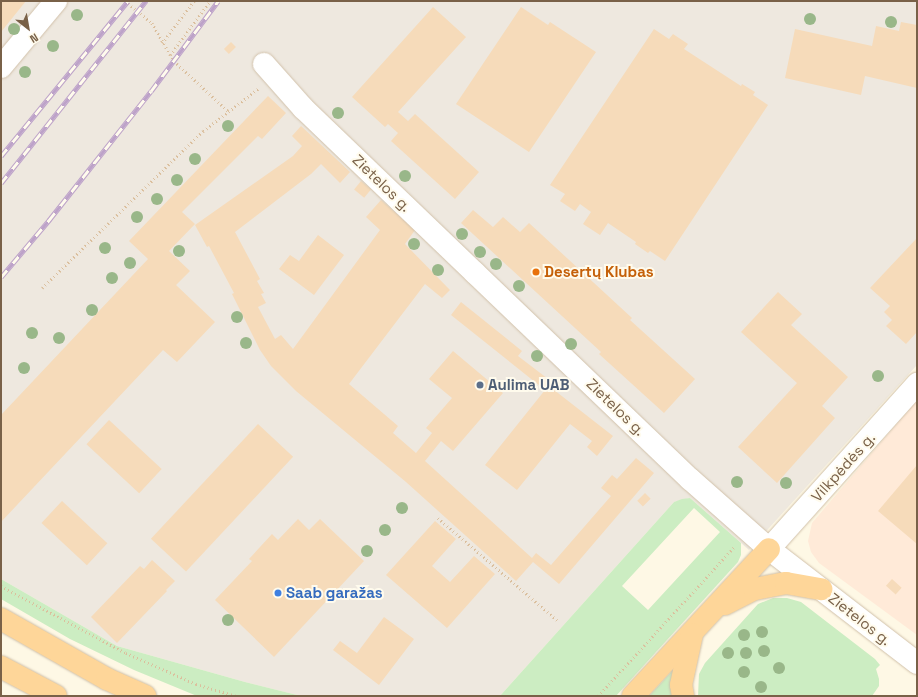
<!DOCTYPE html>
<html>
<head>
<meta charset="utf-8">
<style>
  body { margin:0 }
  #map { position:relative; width:918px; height:697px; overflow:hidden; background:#fef8e5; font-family:"Space Grotesk",sans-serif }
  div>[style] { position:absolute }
  .commercial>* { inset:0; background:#ffead8 }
  .industrial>* { inset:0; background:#eee8df }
  .green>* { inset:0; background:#ccedc2 }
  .building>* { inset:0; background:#f6dbba; transform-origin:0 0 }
  .path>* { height:2.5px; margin-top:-1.25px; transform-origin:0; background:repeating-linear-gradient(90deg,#dbbf9d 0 1px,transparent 0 4px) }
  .roads { filter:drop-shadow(0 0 1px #d1c1aa) drop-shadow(0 0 1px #d1c1aa) }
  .minor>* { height:22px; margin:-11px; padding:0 11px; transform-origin:11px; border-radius:11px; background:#fff }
  .secondary>* { height:22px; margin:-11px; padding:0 11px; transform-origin:11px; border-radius:11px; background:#fff }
  .trunk>* { height:22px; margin:-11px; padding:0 11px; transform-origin:11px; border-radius:11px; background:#fed699 }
  .rail>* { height:4.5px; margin-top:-2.25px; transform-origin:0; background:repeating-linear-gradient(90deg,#fffbed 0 9px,#bda2c9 0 18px); box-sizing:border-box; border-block:1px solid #bda2c9 }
  .trees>* { width:12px; height:12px; margin:-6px; border-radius:50%; background:#99b789 }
  .dots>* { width:11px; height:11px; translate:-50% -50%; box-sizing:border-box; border:2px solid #fffbed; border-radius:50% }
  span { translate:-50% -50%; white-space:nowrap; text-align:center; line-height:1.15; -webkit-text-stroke:4px #fffbed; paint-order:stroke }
  .street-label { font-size:15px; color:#796148 }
  .food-label { font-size:15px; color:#c56008; font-weight:700 }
  .left { translate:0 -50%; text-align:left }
  .service-label { font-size:15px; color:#4e5e75; font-weight:700 }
  .shop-label { font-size:15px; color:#366cbe; font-weight:700 }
  .frame { position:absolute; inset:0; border:2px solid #796148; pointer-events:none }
  .north { position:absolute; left:8px; top:8px; width:40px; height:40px; -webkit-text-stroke:3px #fffbed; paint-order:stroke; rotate:149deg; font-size:11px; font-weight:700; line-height:16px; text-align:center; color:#796148 }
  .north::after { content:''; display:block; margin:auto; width:14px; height:18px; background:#796148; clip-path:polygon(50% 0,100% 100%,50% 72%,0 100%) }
</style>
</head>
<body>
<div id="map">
  <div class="commercial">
    <div style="clip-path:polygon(917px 400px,917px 635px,819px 563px,811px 552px,808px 541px,812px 523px)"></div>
  </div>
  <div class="industrial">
    <div style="clip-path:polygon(1px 1px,917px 1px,917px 365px,749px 550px,690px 498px,674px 502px,500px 696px,301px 696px,245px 682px,117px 646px,1px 579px)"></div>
  </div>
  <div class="green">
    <div style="clip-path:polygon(evenodd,690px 498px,741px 543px,741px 555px,738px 562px,616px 696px,500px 696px,674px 502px,682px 499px,690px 498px,694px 508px,720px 532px,648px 610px,622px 586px,694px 508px)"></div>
    <div style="clip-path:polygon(1px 579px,117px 646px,245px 682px,301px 696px,197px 696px,134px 670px,70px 639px,1px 599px)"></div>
    <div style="clip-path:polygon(773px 598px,787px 598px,801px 602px,875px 659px,880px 665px,876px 669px,879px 679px,879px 686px,872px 696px,698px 696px,699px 674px,705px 663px,758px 604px)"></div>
    <div style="clip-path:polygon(674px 669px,672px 696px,649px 696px)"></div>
  </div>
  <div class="building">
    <div style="clip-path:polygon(1px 1px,26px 1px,1px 32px)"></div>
    <div style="clip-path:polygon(433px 7px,466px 37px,398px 112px,408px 121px,415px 114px,479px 172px,455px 199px,391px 141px,398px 133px,388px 124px,385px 127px,352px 97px)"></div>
    <div style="clip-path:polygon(521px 7px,548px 25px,550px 22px,596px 52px,529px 152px,456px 104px)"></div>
    <div style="clip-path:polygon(901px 22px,917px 25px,917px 88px,865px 76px,861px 95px,785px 78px,795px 29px,872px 46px,876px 26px,899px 31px)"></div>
    <div style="clip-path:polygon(654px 29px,669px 39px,673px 34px,688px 44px,684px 49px,741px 86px,742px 84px,755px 92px,753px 95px,768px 105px,665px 261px,650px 251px,648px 253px,635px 244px,636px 242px,608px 223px,600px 235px,583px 224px,591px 212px,580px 204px,575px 211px,560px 201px,565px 194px,550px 185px)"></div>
    <div style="left:231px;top:42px;width:7px;height:10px;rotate:45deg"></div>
    <div style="clip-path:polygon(268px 96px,286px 113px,262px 139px,258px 136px,182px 212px,195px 224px,169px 251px,190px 271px,176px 285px,215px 322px,177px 362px,163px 350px,1px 522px,1px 415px,148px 259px,129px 241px)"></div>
    <div style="clip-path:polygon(301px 126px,350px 172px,340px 183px,321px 164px,311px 174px,235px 232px,260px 279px,257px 281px,264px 293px,261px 294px,266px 303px,258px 307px,275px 339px,281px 335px,293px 349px,380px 230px,366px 217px,381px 200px,415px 230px,405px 244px,450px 290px,442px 298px,425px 284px,349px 384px,398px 426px,393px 433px,416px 453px,432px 433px,426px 428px,452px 398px,429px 379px,453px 351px,503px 393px,453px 451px,441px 441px,425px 461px,532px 558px,536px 553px,551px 565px,611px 496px,601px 488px,612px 475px,617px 479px,636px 458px,654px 473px,559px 584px,533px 562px,516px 581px,406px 482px,296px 391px,271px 366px,260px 350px,232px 294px,234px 293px,209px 246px,207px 247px,195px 225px,293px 156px,302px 146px,292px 136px)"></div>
    <div style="left:361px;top:181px;width:13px;height:11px;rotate:39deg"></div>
    <div style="clip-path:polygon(473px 210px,493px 227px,503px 217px,520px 232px,529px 223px,632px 318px,630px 320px,695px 379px,664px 413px,599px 354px,601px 352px,461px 223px)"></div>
    <div style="clip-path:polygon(318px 235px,344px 255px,314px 295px,279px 269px,290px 255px,299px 261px)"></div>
    <div style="clip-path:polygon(917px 238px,917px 332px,906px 344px,886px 326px,892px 320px,884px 312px,890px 306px,870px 288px)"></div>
    <div style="clip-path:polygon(778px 292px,802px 314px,791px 325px,848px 377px,822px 406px,835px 418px,777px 483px,738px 447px,797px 383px,741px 332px)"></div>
    <div style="clip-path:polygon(461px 302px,522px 351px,518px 356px,552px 382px,549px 386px,613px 436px,597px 456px,587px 447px,592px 441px,570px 424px,517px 490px,485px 465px,545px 390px,451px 315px)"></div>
    <div style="left:109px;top:420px;width:72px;height:33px;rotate:43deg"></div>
    <div style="left:258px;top:424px;width:48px;height:157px;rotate:43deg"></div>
    <div style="clip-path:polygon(917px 465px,917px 544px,878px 511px)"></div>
    <div style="left:645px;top:493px;width:8px;height:11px;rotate:45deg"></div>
    <div style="left:62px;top:501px;width:62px;height:30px;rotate:43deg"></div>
    <div style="clip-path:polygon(298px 519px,309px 530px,320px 519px,364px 561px,274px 657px,215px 600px,252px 561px,249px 559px,272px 534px,278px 540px)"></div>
    <div style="clip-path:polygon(435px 521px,456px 539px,432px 566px,450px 582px,474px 556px,495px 574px,447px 628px,386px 575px)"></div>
    <div style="clip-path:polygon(152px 560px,175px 581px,166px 590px,167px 591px,117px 643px,91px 617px,140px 566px,144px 569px)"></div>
    <div style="left:892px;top:579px;width:13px;height:9px;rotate:42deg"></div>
    <div style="clip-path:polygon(384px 617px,414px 639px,379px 685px,333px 650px,340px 641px,357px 653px)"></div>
  </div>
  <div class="path">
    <div style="left:125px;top:1px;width:35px;rotate:39deg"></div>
    <div style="left:152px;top:23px;width:44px;rotate:59.9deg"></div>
    <div style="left:174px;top:61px;width:74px;rotate:42.8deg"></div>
    <div style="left:162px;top:43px;width:53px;rotate:-52.7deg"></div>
    <div style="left:170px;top:55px;width:67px;rotate:-53.5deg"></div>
    <div style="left:42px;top:288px;width:225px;rotate:-44.3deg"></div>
    <div style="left:203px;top:131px;width:71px;rotate:-37.5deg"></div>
    <div style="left:438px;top:518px;width:157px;rotate:40.6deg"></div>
    <div style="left:1px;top:586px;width:142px;rotate:28.2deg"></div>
    <div style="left:126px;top:653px;width:77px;rotate:23.9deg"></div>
    <div style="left:196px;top:684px;width:42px;rotate:16.7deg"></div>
    <div style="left:598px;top:696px;width:203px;rotate:-47.6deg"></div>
  </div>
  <div class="roads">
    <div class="minor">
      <div style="left:264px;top:64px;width:59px;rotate:48.4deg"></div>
      <div style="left:303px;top:108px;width:238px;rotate:43.8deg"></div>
      <div style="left:475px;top:273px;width:298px;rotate:43.8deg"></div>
      <div style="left:690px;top:479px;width:106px;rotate:41.5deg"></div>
      <div style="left:769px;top:549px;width:222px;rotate:-48.1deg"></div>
      <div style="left:1px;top:67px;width:86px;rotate:-50.2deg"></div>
    </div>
    <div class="secondary">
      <div style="left:769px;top:549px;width:187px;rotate:37.6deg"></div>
    </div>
    <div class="trunk">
      <div style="left:725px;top:604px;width:34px;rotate:-27deg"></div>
      <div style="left:755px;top:589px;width:32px;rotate:-11deg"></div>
      <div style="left:786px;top:583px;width:36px;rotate:10deg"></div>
      <div style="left:1px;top:619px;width:122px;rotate:29.5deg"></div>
      <div style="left:107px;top:679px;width:42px;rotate:24.1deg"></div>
      <div style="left:1px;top:667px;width:62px;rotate:27.8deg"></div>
      <div style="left:633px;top:696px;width:200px;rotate:-47.2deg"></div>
      <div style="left:683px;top:696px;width:11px;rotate:-100deg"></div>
      <div style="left:681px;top:685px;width:52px;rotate:-77.8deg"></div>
    </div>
  </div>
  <div class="rail">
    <div style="left:1px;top:156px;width:200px;rotate:-50.7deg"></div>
    <div style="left:1px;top:183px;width:233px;rotate:-51.5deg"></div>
    <div style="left:1px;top:277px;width:75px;rotate:-49.9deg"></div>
    <div style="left:49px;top:220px;width:164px;rotate:-51.7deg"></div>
    <div style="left:151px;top:91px;width:112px;rotate:-53.3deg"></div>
  </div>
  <div class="trees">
    <div style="left:77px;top:15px"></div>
    <div style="left:810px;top:19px"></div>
    <div style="left:891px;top:22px"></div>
    <div style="left:14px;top:29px"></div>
    <div style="left:53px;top:46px"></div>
    <div style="left:25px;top:72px"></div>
    <div style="left:338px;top:113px"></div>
    <div style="left:228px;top:126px"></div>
    <div style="left:195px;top:159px"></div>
    <div style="left:405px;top:176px"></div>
    <div style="left:177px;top:180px"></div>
    <div style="left:157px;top:199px"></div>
    <div style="left:137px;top:217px"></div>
    <div style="left:462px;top:234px"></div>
    <div style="left:414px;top:244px"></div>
    <div style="left:105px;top:248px"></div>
    <div style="left:179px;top:251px"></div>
    <div style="left:480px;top:252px"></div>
    <div style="left:130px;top:263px"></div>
    <div style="left:496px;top:264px"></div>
    <div style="left:438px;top:270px"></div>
    <div style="left:112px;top:278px"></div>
    <div style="left:519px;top:286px"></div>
    <div style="left:92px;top:310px"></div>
    <div style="left:237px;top:317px"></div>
    <div style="left:32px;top:333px"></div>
    <div style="left:59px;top:338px"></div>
    <div style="left:246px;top:343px"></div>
    <div style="left:571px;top:344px"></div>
    <div style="left:537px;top:356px"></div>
    <div style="left:24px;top:368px"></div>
    <div style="left:878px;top:376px"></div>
    <div style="left:737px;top:482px"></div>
    <div style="left:786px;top:483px"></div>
    <div style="left:402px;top:508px"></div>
    <div style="left:385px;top:530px"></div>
    <div style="left:367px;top:551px"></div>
    <div style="left:228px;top:620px"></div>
    <div style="left:762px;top:632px"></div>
    <div style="left:744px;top:635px"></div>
    <div style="left:764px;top:651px"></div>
    <div style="left:728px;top:653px"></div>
    <div style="left:746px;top:653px"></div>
    <div style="left:779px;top:668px"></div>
    <div style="left:744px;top:672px"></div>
    <div style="left:761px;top:687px"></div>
  </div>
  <div class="dots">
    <div style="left:536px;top:272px;background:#e8710a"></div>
    <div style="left:480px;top:385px;background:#5c6f8a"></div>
    <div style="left:278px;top:593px;background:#3f7fe0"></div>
  </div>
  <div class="street-label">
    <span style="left:382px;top:183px;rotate:44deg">Zietelos g.</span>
    <span style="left:616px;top:407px;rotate:44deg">Zietelos g.</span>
    <span style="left:843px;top:467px;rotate:-48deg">Vilkpėdės g.</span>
    <span style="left:860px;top:619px;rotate:38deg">Zietelos g.</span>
  </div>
  <div class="food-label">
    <span class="left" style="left:544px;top:272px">Desertų Klubas</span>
  </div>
  <div class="service-label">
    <span class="left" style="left:488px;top:385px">Aulima UAB</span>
  </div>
  <div class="shop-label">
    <span class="left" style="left:286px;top:593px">Saab garažas</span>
  </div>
  <div class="frame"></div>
  <div class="north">N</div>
</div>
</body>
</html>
